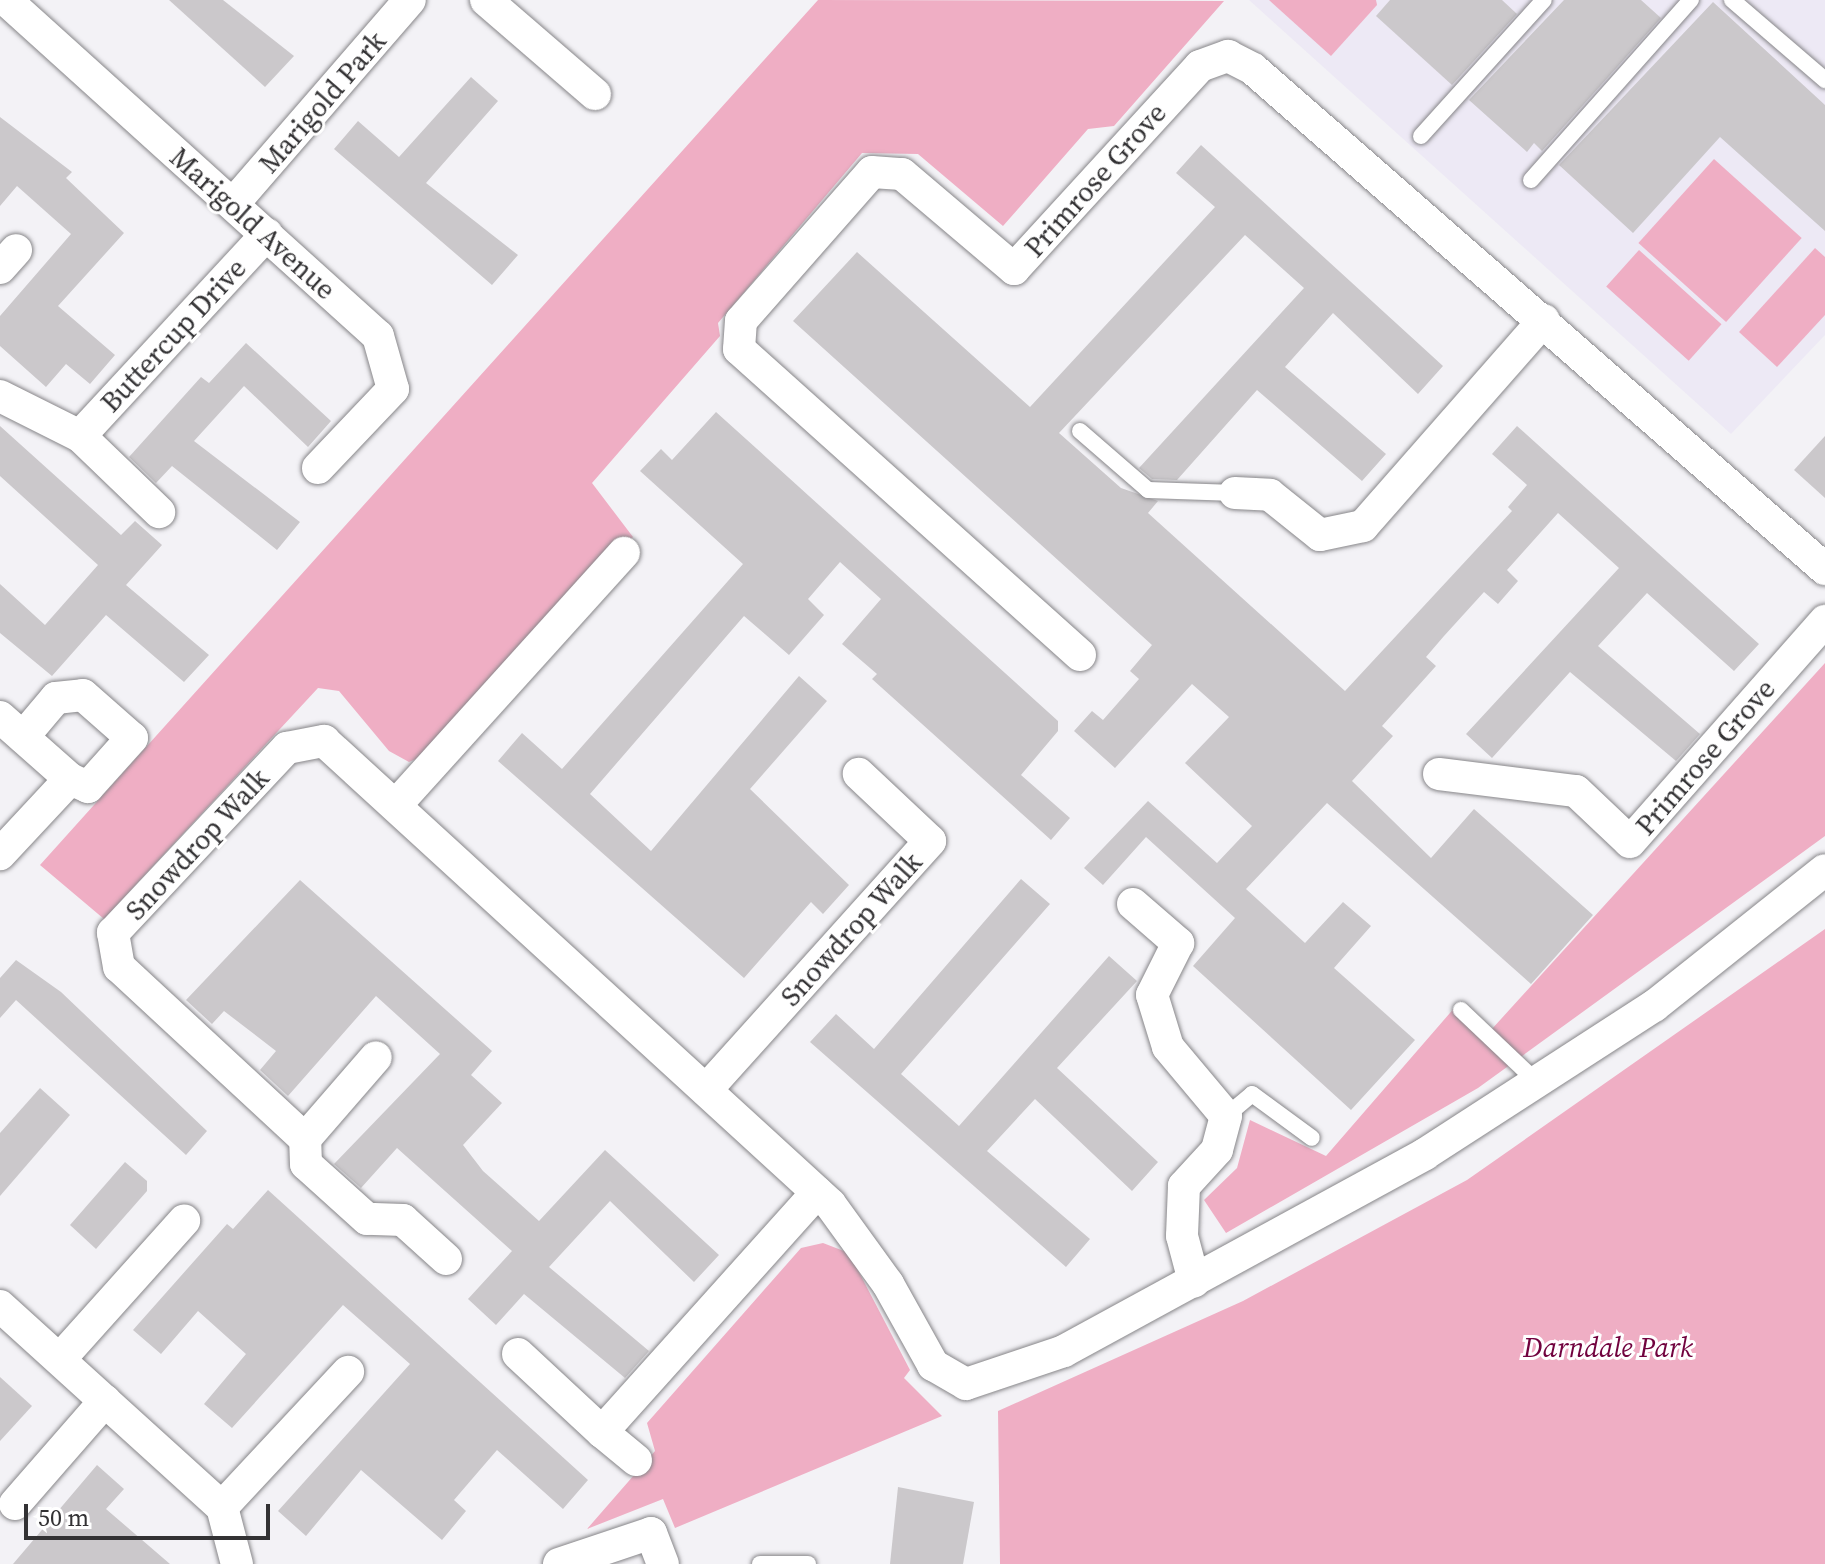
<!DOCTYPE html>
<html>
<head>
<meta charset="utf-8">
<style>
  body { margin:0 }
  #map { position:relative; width:1825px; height:1564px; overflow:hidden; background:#f3f2f6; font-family:"Source Serif 4",serif }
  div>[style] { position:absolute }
  .built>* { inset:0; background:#ede9f5 }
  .green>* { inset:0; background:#efaec4; transform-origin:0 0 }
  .building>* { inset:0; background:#cbc8cb }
  .roads { filter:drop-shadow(0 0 2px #878689) drop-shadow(0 0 2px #878689) }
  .service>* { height:16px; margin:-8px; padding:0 8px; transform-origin:8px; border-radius:8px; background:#fff }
  .minor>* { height:32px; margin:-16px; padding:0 16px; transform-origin:16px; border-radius:16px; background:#fff }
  span { translate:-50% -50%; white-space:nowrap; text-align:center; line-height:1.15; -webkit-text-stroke:6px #fff; paint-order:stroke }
  .street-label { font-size:28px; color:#333234 }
  .park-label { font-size:28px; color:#71023e; font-style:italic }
  .scale { position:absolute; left:24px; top:1504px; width:246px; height:36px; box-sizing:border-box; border:4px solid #333234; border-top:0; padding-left:10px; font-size:24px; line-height:28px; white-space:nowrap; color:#333234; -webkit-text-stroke:6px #fff; paint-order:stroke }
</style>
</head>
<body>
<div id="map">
  <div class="built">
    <div style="clip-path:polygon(1249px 0,1825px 0,1825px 335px,1731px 434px)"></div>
  </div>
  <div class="green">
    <div style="clip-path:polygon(818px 0,1224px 1px,1114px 126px,1088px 129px,1003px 226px,918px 154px,862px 153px,718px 323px,720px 336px,592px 483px,633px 537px,442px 748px,409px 762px,389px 751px,339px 691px,318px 688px,104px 919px,40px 865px)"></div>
    <div style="clip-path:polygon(1269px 0,1376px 0,1377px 5px,1331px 56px)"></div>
    <div style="left:1714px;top:159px;width:118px;height:113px;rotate:42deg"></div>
    <div style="clip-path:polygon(1815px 248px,1825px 257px,1825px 315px,1777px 367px,1739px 332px)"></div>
    <div style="left:1639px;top:250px;width:111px;height:49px;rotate:42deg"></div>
    <div style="clip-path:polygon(1825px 663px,1825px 836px,1478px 1088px,1226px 1233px,1204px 1200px,1237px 1168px,1250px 1120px,1326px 1156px,1456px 1006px,1491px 1030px)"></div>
    <div style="clip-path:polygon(1825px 929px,1825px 1564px,1000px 1564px,998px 1411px,1243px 1301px,1467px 1180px)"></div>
    <div style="clip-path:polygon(823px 1243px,849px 1253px,910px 1370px,904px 1378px,942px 1416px,675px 1528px,663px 1499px,587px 1529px,655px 1451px,647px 1423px,801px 1248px)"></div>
  </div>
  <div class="building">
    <div style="clip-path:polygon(169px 0,223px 0,294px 56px,265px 87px)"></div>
    <div style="clip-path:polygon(1390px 0,1502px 0,1517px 14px,1452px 85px,1376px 16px)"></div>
    <div style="clip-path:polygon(1564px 0,1641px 0,1661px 18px,1542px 151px,1534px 143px,1527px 152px,1469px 100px)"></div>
    <div style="clip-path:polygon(1713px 2px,1825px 105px,1825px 231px,1720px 137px,1633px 233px,1559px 165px)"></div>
    <div style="clip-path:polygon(471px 77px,498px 101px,426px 183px,518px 255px,492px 285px,334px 149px,358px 121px,399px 157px)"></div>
    <div style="clip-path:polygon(0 117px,72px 172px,66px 178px,124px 233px,58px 306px,115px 355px,90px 384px,66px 364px,46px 387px,0 346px,0 316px,71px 234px,17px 186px,0 206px)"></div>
    <div style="clip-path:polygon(1201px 145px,1443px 366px,1418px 394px,1333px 313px,1285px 367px,1386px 454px,1362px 481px,1257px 390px,1177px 480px,1152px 479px,1139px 468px,1304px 288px,1245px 235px,1059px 433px,1121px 488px,1158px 501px,1148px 513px,1312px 661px,1345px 691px,1512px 511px,1508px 507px,1527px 485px,1492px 454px,1517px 426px,1759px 644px,1734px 671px,1647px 593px,1598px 646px,1700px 734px,1676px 761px,1570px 672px,1492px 758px,1466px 734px,1619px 568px,1558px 513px,1507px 570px,1518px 581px,1498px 604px,1484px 592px,1444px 636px,1426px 657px,1436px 666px,1382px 726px,1393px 736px,1352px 781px,1431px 858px,1474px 809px,1593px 915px,1531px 984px,1327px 803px,1246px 889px,1305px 943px,1343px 902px,1371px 926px,1334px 968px,1415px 1040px,1351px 1110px,1193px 966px,1235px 918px,1146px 837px,1103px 885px,1084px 868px,1148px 801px,1217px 863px,1252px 826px,1185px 763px,1229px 717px,1192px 684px,1115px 768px,1074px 731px,1092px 711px,1103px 720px,1139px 679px,1130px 671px,1152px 645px,793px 321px,857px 252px,1030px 407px,1215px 207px,1176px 173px)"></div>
    <div style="clip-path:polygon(246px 343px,331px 421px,308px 447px,244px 386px,194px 441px,300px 522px,277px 550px,172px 466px,156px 483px,129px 457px,201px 377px,209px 383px)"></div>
    <div style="clip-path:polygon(716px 412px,1058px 721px,1058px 731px,1021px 775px,1070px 818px,1051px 840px,872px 679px,877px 674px,842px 644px,881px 599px,840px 562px,808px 599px,824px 615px,789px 655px,744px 616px,590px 794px,651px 851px,799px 676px,827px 701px,750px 789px,849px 885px,823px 914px,811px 902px,744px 978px,498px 761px,522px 733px,562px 769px,743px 564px,640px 471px,661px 449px,672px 460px)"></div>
    <div style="clip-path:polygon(0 426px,121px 535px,135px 521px,162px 545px,126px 585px,209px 655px,184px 682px,106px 615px,52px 676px,0 633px,0 584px,45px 625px,98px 565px,0 476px)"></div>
    <div style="clip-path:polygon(1825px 436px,1825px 498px,1794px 470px)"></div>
    <div style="clip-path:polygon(1021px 879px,1050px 904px,901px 1074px,959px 1126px,1109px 956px,1137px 981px,1057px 1068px,1158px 1162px,1132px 1191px,1035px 1099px,987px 1151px,1090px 1239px,1066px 1267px,810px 1042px,836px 1014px,874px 1049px)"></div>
    <div style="clip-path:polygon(300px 880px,492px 1051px,471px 1075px,502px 1103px,463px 1145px,483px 1171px,539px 1221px,605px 1150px,719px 1255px,694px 1282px,610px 1201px,549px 1267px,649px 1351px,625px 1378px,524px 1294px,496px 1325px,468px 1299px,512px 1251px,397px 1148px,361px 1188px,334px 1164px,440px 1054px,376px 996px,288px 1096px,260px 1070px,276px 1051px,224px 1011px,212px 1024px,186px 1000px)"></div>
    <div style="clip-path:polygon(16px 960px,61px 992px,207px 1131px,186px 1155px,16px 1000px,0 1018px,0 978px)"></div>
    <div style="clip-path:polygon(40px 1088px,70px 1115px,0 1196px,0 1133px)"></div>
    <div style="clip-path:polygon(125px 1162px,147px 1181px,147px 1191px,96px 1249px,70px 1225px)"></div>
    <div style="clip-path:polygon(268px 1190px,588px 1480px,563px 1509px,497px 1450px,454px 1500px,466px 1511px,442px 1540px,361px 1470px,306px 1536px,278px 1511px,410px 1364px,343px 1305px,232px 1428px,204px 1404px,246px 1354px,198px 1311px,161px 1354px,133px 1330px,227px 1224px,233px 1229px)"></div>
    <div style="clip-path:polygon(0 1377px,32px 1406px,0 1441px)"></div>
    <div style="clip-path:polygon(97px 1465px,124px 1489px,106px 1509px,170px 1564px,13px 1564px)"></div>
    <div style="clip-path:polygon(898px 1487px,974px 1502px,963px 1564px,890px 1564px)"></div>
  </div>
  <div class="roads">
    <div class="service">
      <div style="left:1732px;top:0;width:123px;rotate:40.7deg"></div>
      <div style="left:1421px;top:136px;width:183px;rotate:-47.9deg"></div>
      <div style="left:1531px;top:180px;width:241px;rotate:-48.4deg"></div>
      <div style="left:1080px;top:431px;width:90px;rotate:40.9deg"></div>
      <div style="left:1148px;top:490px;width:87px;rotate:2deg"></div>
      <div style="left:1461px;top:1010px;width:105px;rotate:43.5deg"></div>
      <div style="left:1226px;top:1116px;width:34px;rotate:-40deg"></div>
      <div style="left:1252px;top:1094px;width:74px;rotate:36.3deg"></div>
      <div style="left:760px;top:1564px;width:48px"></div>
    </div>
    <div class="minor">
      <div style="left:6px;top:0;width:501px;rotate:42.09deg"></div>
      <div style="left:378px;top:336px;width:55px;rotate:74.2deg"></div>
      <div style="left:393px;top:389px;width:109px;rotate:133.5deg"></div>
      <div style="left:486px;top:0;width:144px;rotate:40.8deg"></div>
      <div style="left:233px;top:204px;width:270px;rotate:-49.1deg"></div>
      <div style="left:0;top:268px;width:24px;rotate:-48deg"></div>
      <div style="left:0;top:396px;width:89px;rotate:26.6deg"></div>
      <div style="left:80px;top:436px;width:110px;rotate:43.9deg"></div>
      <div style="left:80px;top:436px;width:275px;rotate:-47.2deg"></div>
      <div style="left:1235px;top:493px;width:35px;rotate:3deg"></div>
      <div style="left:1270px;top:495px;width:64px;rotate:38.7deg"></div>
      <div style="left:1320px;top:535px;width:44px;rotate:-11.8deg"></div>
      <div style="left:1363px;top:526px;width:274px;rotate:-48.7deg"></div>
      <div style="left:1080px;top:655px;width:458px;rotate:-138.1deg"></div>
      <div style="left:739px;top:349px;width:28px;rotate:-86deg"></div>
      <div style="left:741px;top:321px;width:198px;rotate:-48.7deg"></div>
      <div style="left:872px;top:172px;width:30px;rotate:4deg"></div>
      <div style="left:902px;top:174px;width:147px;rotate:40.3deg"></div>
      <div style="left:1014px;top:269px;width:275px;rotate:-47.5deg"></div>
      <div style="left:1200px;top:66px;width:30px;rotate:-20deg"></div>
      <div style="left:1228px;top:56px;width:28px;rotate:27deg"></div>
      <div style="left:1253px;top:69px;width:760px;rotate:41.16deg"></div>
      <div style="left:0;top:717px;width:94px;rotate:41.5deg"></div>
      <div style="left:70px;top:779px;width:103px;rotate:133deg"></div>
      <div style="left:23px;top:737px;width:51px;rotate:-49.8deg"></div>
      <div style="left:56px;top:698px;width:27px;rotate:-6deg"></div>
      <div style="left:83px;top:695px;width:65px;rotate:41.3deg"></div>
      <div style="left:132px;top:738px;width:66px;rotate:131.9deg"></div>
      <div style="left:88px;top:787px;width:20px;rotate:-156deg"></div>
      <div style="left:1439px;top:774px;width:138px;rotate:7.1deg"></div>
      <div style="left:1576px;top:791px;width:74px;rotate:43.4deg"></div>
      <div style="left:1630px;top:842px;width:295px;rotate:-48.6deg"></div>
      <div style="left:396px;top:805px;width:340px;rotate:-47.9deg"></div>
      <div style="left:1133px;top:904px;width:60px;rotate:40.9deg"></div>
      <div style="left:1178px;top:943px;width:58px;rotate:116.6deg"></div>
      <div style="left:1152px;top:995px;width:54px;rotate:72.9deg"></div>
      <div style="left:1168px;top:1047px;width:90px;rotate:50deg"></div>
      <div style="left:1226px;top:1116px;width:35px;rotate:105deg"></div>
      <div style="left:1217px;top:1150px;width:49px;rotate:132.5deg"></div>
      <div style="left:1184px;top:1186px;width:50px;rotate:92.3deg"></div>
      <div style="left:1182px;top:1236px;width:47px;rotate:75.1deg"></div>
      <div style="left:706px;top:1090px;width:335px;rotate:-48deg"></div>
      <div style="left:930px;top:841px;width:98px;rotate:-136.7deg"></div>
      <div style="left:305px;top:1139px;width:108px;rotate:-49.1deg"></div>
      <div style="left:446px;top:1259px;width:58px;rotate:-137.8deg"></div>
      <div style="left:403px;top:1220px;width:36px;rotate:-178deg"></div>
      <div style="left:367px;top:1219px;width:82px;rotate:-138deg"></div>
      <div style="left:306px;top:1164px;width:25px;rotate:-92deg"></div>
      <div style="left:305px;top:1139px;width:253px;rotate:-137.2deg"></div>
      <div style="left:119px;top:967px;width:35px;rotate:-100deg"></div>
      <div style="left:113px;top:933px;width:254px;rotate:-46.8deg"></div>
      <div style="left:287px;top:748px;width:38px;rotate:-11deg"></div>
      <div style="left:324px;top:741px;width:686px;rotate:42.46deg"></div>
      <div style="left:830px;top:1204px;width:99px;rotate:54.1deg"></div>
      <div style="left:888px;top:1284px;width:93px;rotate:60.9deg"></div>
      <div style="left:933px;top:1365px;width:38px;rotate:30deg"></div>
      <div style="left:966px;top:1384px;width:103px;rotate:-18.6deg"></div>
      <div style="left:1064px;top:1351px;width:411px;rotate:-28.6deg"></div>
      <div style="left:1425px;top:1154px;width:273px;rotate:-32.9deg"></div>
      <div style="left:1654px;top:1006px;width:218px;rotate:-38.5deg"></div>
      <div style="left:0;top:1306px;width:299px;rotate:42.2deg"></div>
      <div style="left:222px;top:1507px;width:59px;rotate:75.3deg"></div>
      <div style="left:518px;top:1354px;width:115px;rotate:42.9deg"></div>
      <div style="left:602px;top:1432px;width:322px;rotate:-48.1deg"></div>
      <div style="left:60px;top:1359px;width:186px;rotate:-48.1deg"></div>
      <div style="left:602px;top:1432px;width:44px;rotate:39.5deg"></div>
      <div style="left:15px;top:1504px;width:137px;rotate:-48.9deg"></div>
      <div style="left:222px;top:1507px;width:185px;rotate:-47deg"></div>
      <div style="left:559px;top:1564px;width:97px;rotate:-18.6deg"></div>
      <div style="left:651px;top:1533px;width:33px;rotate:69deg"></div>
    </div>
  </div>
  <div class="street-label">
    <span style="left:322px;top:102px;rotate:-49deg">Marigold Park</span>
    <span style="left:1095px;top:180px;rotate:-48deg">Primrose Grove</span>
    <span style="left:253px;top:223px;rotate:42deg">Marigold Avenue</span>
    <span style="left:173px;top:335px;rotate:-47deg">Buttercup Drive</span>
    <span style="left:1705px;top:757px;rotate:-49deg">Primrose Grove</span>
    <span style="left:197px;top:844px;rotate:-47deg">Snowdrop Walk</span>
    <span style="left:851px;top:929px;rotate:-48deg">Snowdrop Walk</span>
  </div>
  <div class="park-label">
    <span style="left:1608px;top:1347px">Darndale Park</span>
  </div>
  <div class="scale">50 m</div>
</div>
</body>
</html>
